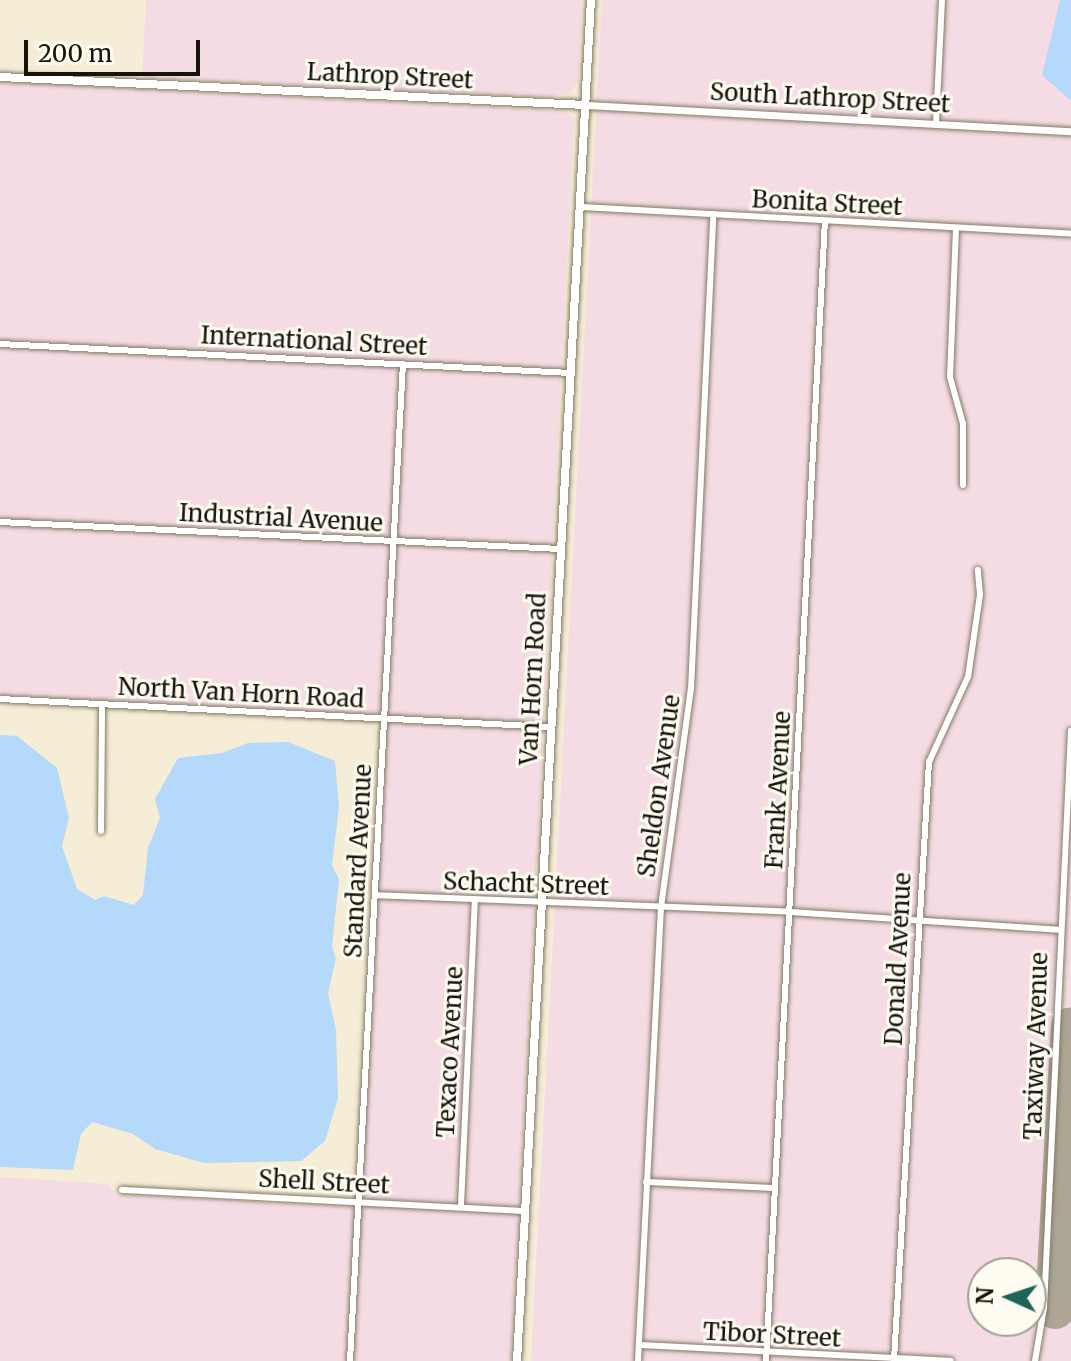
<!DOCTYPE html>
<html>
<head>
<meta charset="utf-8">
<style>
  body { margin:0 }
  #map { position:relative; width:1071px; height:1361px; overflow:hidden; background:#f6edd6; font-family:Merriweather,serif }
  div>[style] { position:absolute }
  .industrial>* { inset:0; background:#f5dce4 }
  .water>* { inset:0; background:#b4d9fa }
  .runway>* { height:40px; margin:-20px; padding:0 20px; transform-origin:20px; border-radius:20px; background:#ada694 }
  .roads { filter:drop-shadow(0 0 2px #827a66) drop-shadow(0 0 2px #827a66) }
  .minor>* { height:6px; margin:-3px; padding:0 3px; transform-origin:3px; border-radius:3px; background:#fff }
  .tertiary>* { height:7px; margin:-3.5px; padding:0 3.5px; transform-origin:3.5px; border-radius:3.5px; background:#fff }
  .secondary>* { height:8px; margin:-4px; padding:0 4px; transform-origin:4px; border-radius:4px; background:#fff }
  span { translate:-50% -50%; white-space:nowrap; text-align:center; line-height:1.15; -webkit-text-stroke:6px #fefbf1; paint-order:stroke }
  .street-label { font-size:24px; color:#17140c }
  .north { position:absolute; left:967px; top:1257px; width:80px; height:80px; box-sizing:border-box; background:#fefbf1; border:2px solid #a29f95; border-radius:50%; rotate:273deg; font-size:22px; font-weight:700; line-height:32px; text-align:center; color:#17140c }
  .north::after { content:''; display:block; margin:auto; width:28px; height:36px; background:#1f6557; clip-path:polygon(50% 0,100% 100%,50% 72%,0 100%) }
  .scale { position:absolute; left:24px; top:40px; width:176px; height:36px; box-sizing:border-box; border:4px solid #17140c; border-top:0; padding-left:10px; font-size:24px; line-height:28px; white-space:nowrap; color:#17140c; -webkit-text-stroke:6px #fefbf1; paint-order:stroke }
</style>
</head>
<body>
<div id="map">
  <div class="industrial">
    <div style="clip-path:polygon(146px 0,582px 0,578px 81px,570px 93px,544px 97px,142px 78px)"></div>
    <div style="clip-path:polygon(evenodd,602px 0,1071px 0,1071px 1361px,531px 1361px,602px 0,983px 1273px,1031px 1273px,1031px 1321px,983px 1321px,983px 1273px)"></div>
    <div style="clip-path:polygon(0 82px,546px 110px,568px 113px,574px 120px,511px 1361px,0 1361px,0 1177px,109px 1184px,116px 1195px,361px 1207px,387px 715px,0 695px)"></div>
  </div>
  <div class="water">
    <div style="clip-path:polygon(1060px 0,1071px 0,1071px 101px,1042px 75px)"></div>
    <div style="clip-path:polygon(0 735px,17px 736px,57px 768px,69px 818px,62px 846px,77px 889px,95px 900px,104px 896px,134px 905px,143px 895px,148px 848px,160px 818px,155px 799px,178px 758px,222px 753px,248px 743px,288px 742px,335px 761px,339px 807px,332px 865px,339px 879px,332px 947px,336px 958px,328px 993px,336px 1030px,338px 1098px,325px 1141px,301px 1161px,204px 1163px,155px 1149px,133px 1134px,92px 1122px,81px 1134px,73px 1170px,0 1167px)"></div>
  </div>
  <div class="runway">
    <div style="left:1055px;top:1309px;width:282px;rotate:-86.8deg"></div>
  </div>
  <div class="roads">
    <div class="minor">
      <div style="left:936px;top:123px;width:123px;rotate:-87.2deg"></div>
      <div style="left:580px;top:207px;width:492px;rotate:3.1deg"></div>
      <div style="left:956px;top:228px;width:149px;rotate:92.3deg"></div>
      <div style="left:950px;top:377px;width:49px;rotate:74.5deg"></div>
      <div style="left:963px;top:424px;width:61px;rotate:90deg"></div>
      <div style="left:0;top:344px;width:571px;rotate:2.91deg"></div>
      <div style="left:0;top:522px;width:561px;rotate:2.76deg"></div>
      <div style="left:0;top:699px;width:552px;rotate:2.91deg"></div>
      <div style="left:101px;top:831px;width:126px;rotate:-89.5deg"></div>
      <div style="left:375px;top:895px;width:415px;rotate:2.3deg"></div>
      <div style="left:790px;top:912px;width:270px;rotate:3.8deg"></div>
      <div style="left:646px;top:1182px;width:129px;rotate:2.7deg"></div>
      <div style="left:122px;top:1190px;width:404px;rotate:3deg"></div>
      <div style="left:461px;top:1205px;width:304px;rotate:-87.4deg"></div>
      <div style="left:639px;top:1345px;width:312px;rotate:2.9deg"></div>
      <div style="left:894px;top:1360px;width:599px;rotate:-86.65deg"></div>
      <div style="left:929px;top:762px;width:94px;rotate:-65.4deg"></div>
      <div style="left:968px;top:677px;width:83px;rotate:-81.7deg"></div>
      <div style="left:980px;top:595px;width:25px;rotate:-95deg"></div>
      <div style="left:350px;top:1361px;width:998px;rotate:-86.96deg"></div>
      <div style="left:638px;top:1361px;width:455px;rotate:-87.1deg"></div>
      <div style="left:661px;top:907px;width:220px;rotate:-82.2deg"></div>
      <div style="left:691px;top:689px;width:475px;rotate:-87.3deg"></div>
      <div style="left:766px;top:1361px;width:1142px;rotate:-87.04deg"></div>
      <div style="left:1035px;top:1361px;width:55px;rotate:-80.5deg"></div>
      <div style="left:1044px;top:1307px;width:577px;rotate:-87.32deg"></div>
    </div>
    <div class="tertiary">
      <div style="left:586px;top:105px;width:486px;rotate:3.1deg"></div>
    </div>
    <div class="secondary">
      <div style="left:0;top:77px;width:587px;rotate:2.74deg"></div>
      <div style="left:517px;top:1361px;width:1363px;rotate:-86.89deg"></div>
    </div>
  </div>
  <div class="street-label">
    <span style="left:390px;top:76px;rotate:3deg">Lathrop Street</span>
    <span style="left:830px;top:98px;rotate:3deg">South Lathrop Street</span>
    <span style="left:827px;top:203px;rotate:3deg">Bonita Street</span>
    <span style="left:314px;top:341px;rotate:3deg">International Street</span>
    <span style="left:281px;top:518px;rotate:3deg">Industrial Avenue</span>
    <span style="left:533px;top:679px;rotate:-87deg">Van Horn Road</span>
    <span style="left:241px;top:693px;rotate:3deg">North Van Horn Road</span>
    <span style="left:659px;top:786px;rotate:-82deg">Sheldon Avenue</span>
    <span style="left:778px;top:790px;rotate:-87deg">Frank Avenue</span>
    <span style="left:358px;top:861px;rotate:-87deg">Standard Avenue</span>
    <span style="left:526px;top:884px;rotate:2deg">Schacht Street</span>
    <span style="left:898px;top:959px;rotate:-87deg">Donald Avenue</span>
    <span style="left:1036px;top:1046px;rotate:-88deg">Taxiway Avenue</span>
    <span style="left:450px;top:1052px;rotate:-87deg">Texaco Avenue</span>
    <span style="left:324px;top:1182px;rotate:3deg">Shell Street</span>
    <span style="left:772px;top:1335px;rotate:3deg">Tibor Street</span>
  </div>
  <div class="north">N</div>
  <div class="scale">200 m</div>
</div>
</body>
</html>
